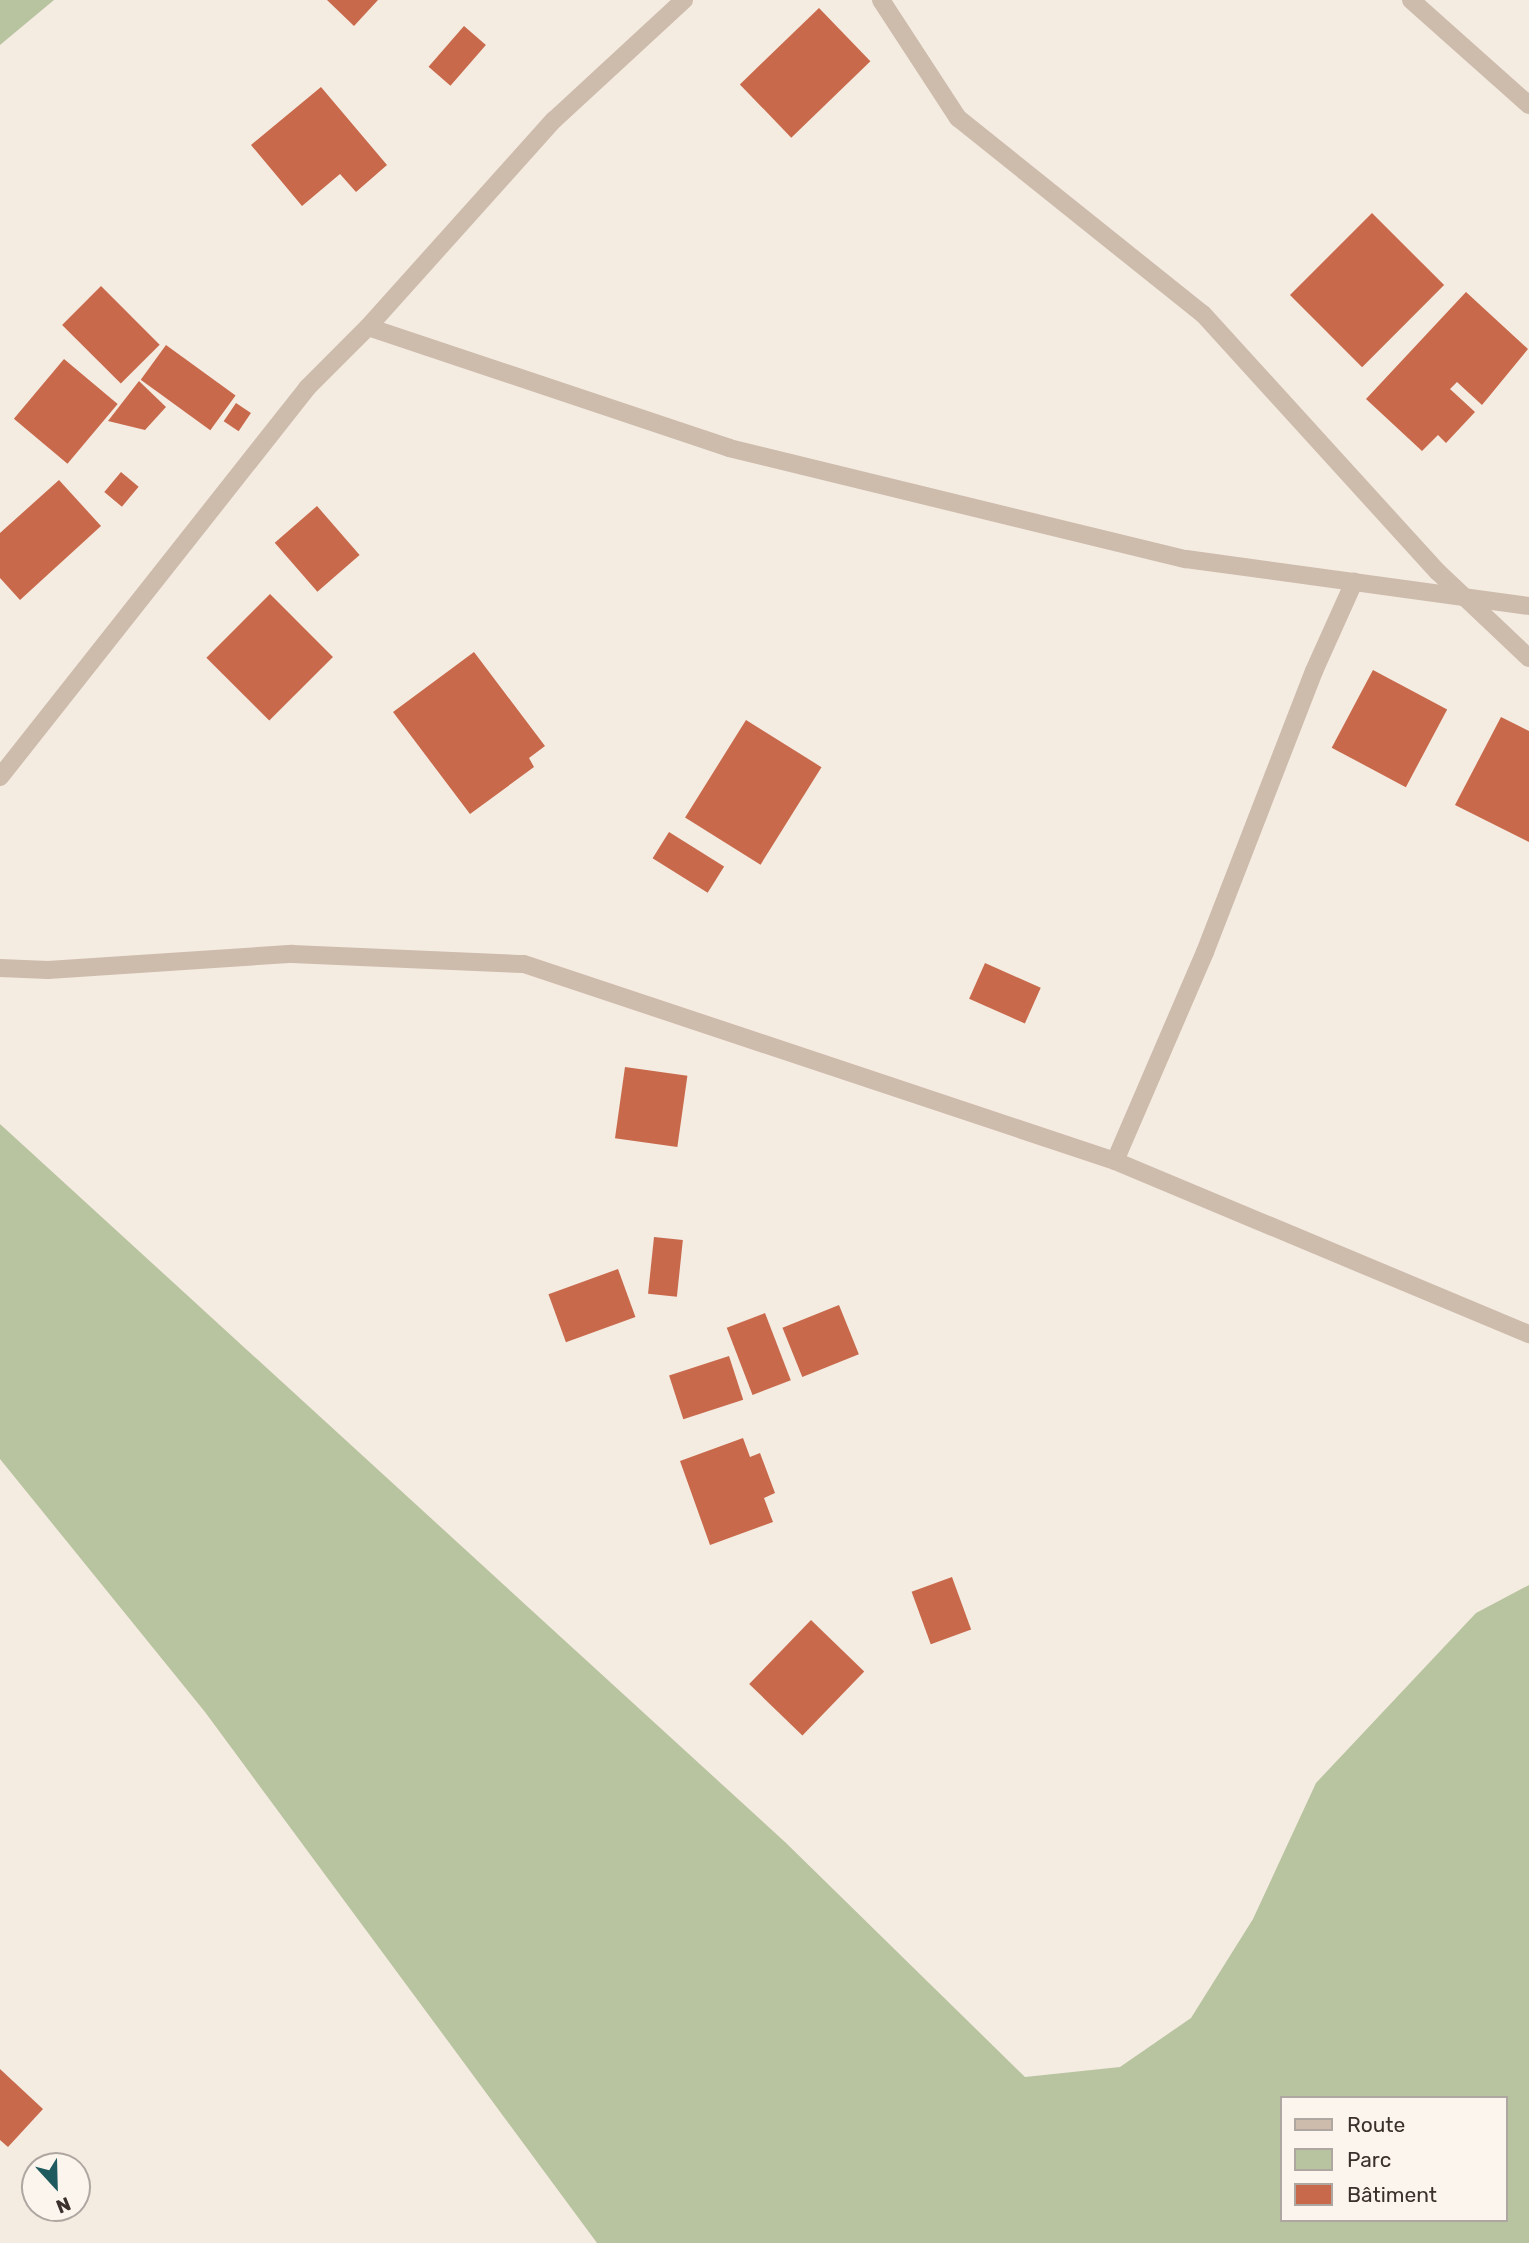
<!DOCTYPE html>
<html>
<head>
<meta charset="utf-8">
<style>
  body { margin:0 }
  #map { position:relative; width:1529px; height:2243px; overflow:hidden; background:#f4ebe1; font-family:Rubik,sans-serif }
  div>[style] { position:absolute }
  .green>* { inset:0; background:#b8c4a0 }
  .building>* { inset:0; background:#c8694b; transform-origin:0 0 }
  .minor>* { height:18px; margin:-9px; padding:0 9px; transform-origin:9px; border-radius:9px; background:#cdbbac }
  span { translate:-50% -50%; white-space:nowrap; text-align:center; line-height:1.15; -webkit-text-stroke:7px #fbf5ee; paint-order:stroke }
  .legend { position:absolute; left:1280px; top:2096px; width:228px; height:126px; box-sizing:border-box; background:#fbf5ee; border:2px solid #aea6a0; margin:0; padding:9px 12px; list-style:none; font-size:21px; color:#3b302b }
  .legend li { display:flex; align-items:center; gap:14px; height:35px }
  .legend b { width:35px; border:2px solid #aea6a0 }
  .north { position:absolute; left:21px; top:2152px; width:70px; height:70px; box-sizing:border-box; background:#fbf5ee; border:2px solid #aea6a0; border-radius:50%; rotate:158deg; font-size:19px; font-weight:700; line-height:28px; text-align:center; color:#3b302b }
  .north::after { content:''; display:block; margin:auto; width:24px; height:32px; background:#1f5a5e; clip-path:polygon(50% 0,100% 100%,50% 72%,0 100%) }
</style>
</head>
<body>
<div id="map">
  <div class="green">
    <div style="clip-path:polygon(0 0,54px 0,0 45px)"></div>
    <div style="clip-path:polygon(evenodd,0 1124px,785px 1842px,1025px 2077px,1120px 2067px,1191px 2018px,1253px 1919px,1316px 1783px,1476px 1613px,1529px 1585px,1529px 2243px,597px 2243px,205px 1712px,0 1459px,0 1124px,1282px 2098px,1506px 2098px,1506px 2220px,1282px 2220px,1282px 2098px)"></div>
  </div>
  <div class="building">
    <div style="clip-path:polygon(327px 0,378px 0,354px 26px)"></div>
    <div style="left:819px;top:8px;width:74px;height:110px;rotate:46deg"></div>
    <div style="left:464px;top:26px;width:29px;height:54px;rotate:41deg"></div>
    <div style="clip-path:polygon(321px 87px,387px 165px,356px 192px,340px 174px,302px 206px,251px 145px)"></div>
    <div style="left:1372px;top:213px;width:102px;height:116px;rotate:45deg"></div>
    <div style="left:101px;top:286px;width:83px;height:55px;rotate:45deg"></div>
    <div style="clip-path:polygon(1466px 292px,1528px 349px,1482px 405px,1457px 382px,1450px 389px,1475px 412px,1446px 443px,1438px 435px,1422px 451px,1366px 399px)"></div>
    <div style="left:166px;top:345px;width:86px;height:43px;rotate:36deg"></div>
    <div style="left:64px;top:359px;width:70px;height:78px;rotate:40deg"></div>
    <div style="clip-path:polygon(139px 381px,166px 407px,145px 430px,108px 421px)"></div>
    <div style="left:236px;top:403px;width:18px;height:22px;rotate:34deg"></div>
    <div style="left:121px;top:472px;width:23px;height:26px;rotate:40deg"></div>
    <div style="clip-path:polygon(59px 480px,101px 526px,20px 600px,0 578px,0 533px)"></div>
    <div style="left:317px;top:506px;width:65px;height:56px;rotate:49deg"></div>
    <div style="left:270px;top:594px;width:89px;height:90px;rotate:45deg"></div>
    <div style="clip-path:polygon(474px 652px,545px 746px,529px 758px,534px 767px,470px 814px,393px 712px)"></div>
    <div style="left:1373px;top:670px;width:84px;height:88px;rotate:28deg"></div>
    <div style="clip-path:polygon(1501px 717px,1529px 731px,1529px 842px,1455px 805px)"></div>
    <div style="left:746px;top:720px;width:89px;height:115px;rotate:32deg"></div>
    <div style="left:669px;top:832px;width:65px;height:31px;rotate:32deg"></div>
    <div style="left:985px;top:963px;width:61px;height:39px;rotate:24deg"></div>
    <div style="left:625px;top:1067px;width:63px;height:72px;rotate:8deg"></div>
    <div style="left:654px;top:1237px;width:29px;height:57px;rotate:6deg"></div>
    <div style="left:618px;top:1269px;width:51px;height:74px;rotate:70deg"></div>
    <div style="left:839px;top:1305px;width:53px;height:61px;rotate:68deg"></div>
    <div style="left:765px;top:1313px;width:72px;height:41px;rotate:69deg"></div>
    <div style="left:729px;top:1356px;width:46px;height:63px;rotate:72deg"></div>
    <div style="clip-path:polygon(743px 1438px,750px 1457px,760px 1453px,775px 1493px,764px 1498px,773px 1522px,710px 1545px,680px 1461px)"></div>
    <div style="left:952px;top:1577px;width:56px;height:43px;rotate:70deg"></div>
    <div style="left:811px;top:1620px;width:74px;height:89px;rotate:44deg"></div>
    <div style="clip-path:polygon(0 2069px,43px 2109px,8px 2147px,0 2140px)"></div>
  </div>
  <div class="minor">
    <div style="left:881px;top:0;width:141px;rotate:56.9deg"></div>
    <div style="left:958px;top:118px;width:314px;rotate:38.7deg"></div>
    <div style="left:1203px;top:314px;width:349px;rotate:47.7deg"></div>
    <div style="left:1438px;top:572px;width:125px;rotate:43.4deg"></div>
    <div style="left:1411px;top:0;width:158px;rotate:41.7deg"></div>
    <div style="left:368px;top:327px;width:381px;rotate:18.5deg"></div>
    <div style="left:729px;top:448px;width:470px;rotate:13.7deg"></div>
    <div style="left:1186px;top:559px;width:346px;rotate:7.8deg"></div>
    <div style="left:0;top:777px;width:496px;rotate:-51.7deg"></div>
    <div style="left:307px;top:388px;width:86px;rotate:-45deg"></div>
    <div style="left:368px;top:327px;width:278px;rotate:-48.1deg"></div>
    <div style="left:554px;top:120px;width:177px;rotate:-42.7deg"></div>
    <div style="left:0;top:968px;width:48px;rotate:2.4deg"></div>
    <div style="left:48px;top:970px;width:245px;rotate:-3.8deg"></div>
    <div style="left:292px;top:954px;width:232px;rotate:2.5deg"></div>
    <div style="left:524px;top:964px;width:623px;rotate:18.43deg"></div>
    <div style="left:1115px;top:1161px;width:228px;rotate:-66.7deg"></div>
    <div style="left:1205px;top:952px;width:301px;rotate:-68.8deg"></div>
    <div style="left:1314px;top:671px;width:98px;rotate:-65.8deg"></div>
    <div style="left:1115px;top:1161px;width:449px;rotate:22.7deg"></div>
  </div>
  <ul class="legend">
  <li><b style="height:9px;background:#cdbbac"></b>Route</li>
  <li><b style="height:19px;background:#b8c4a0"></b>Parc</li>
  <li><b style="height:19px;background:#c8694b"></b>Bâtiment</li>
  </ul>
  <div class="north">N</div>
</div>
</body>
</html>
